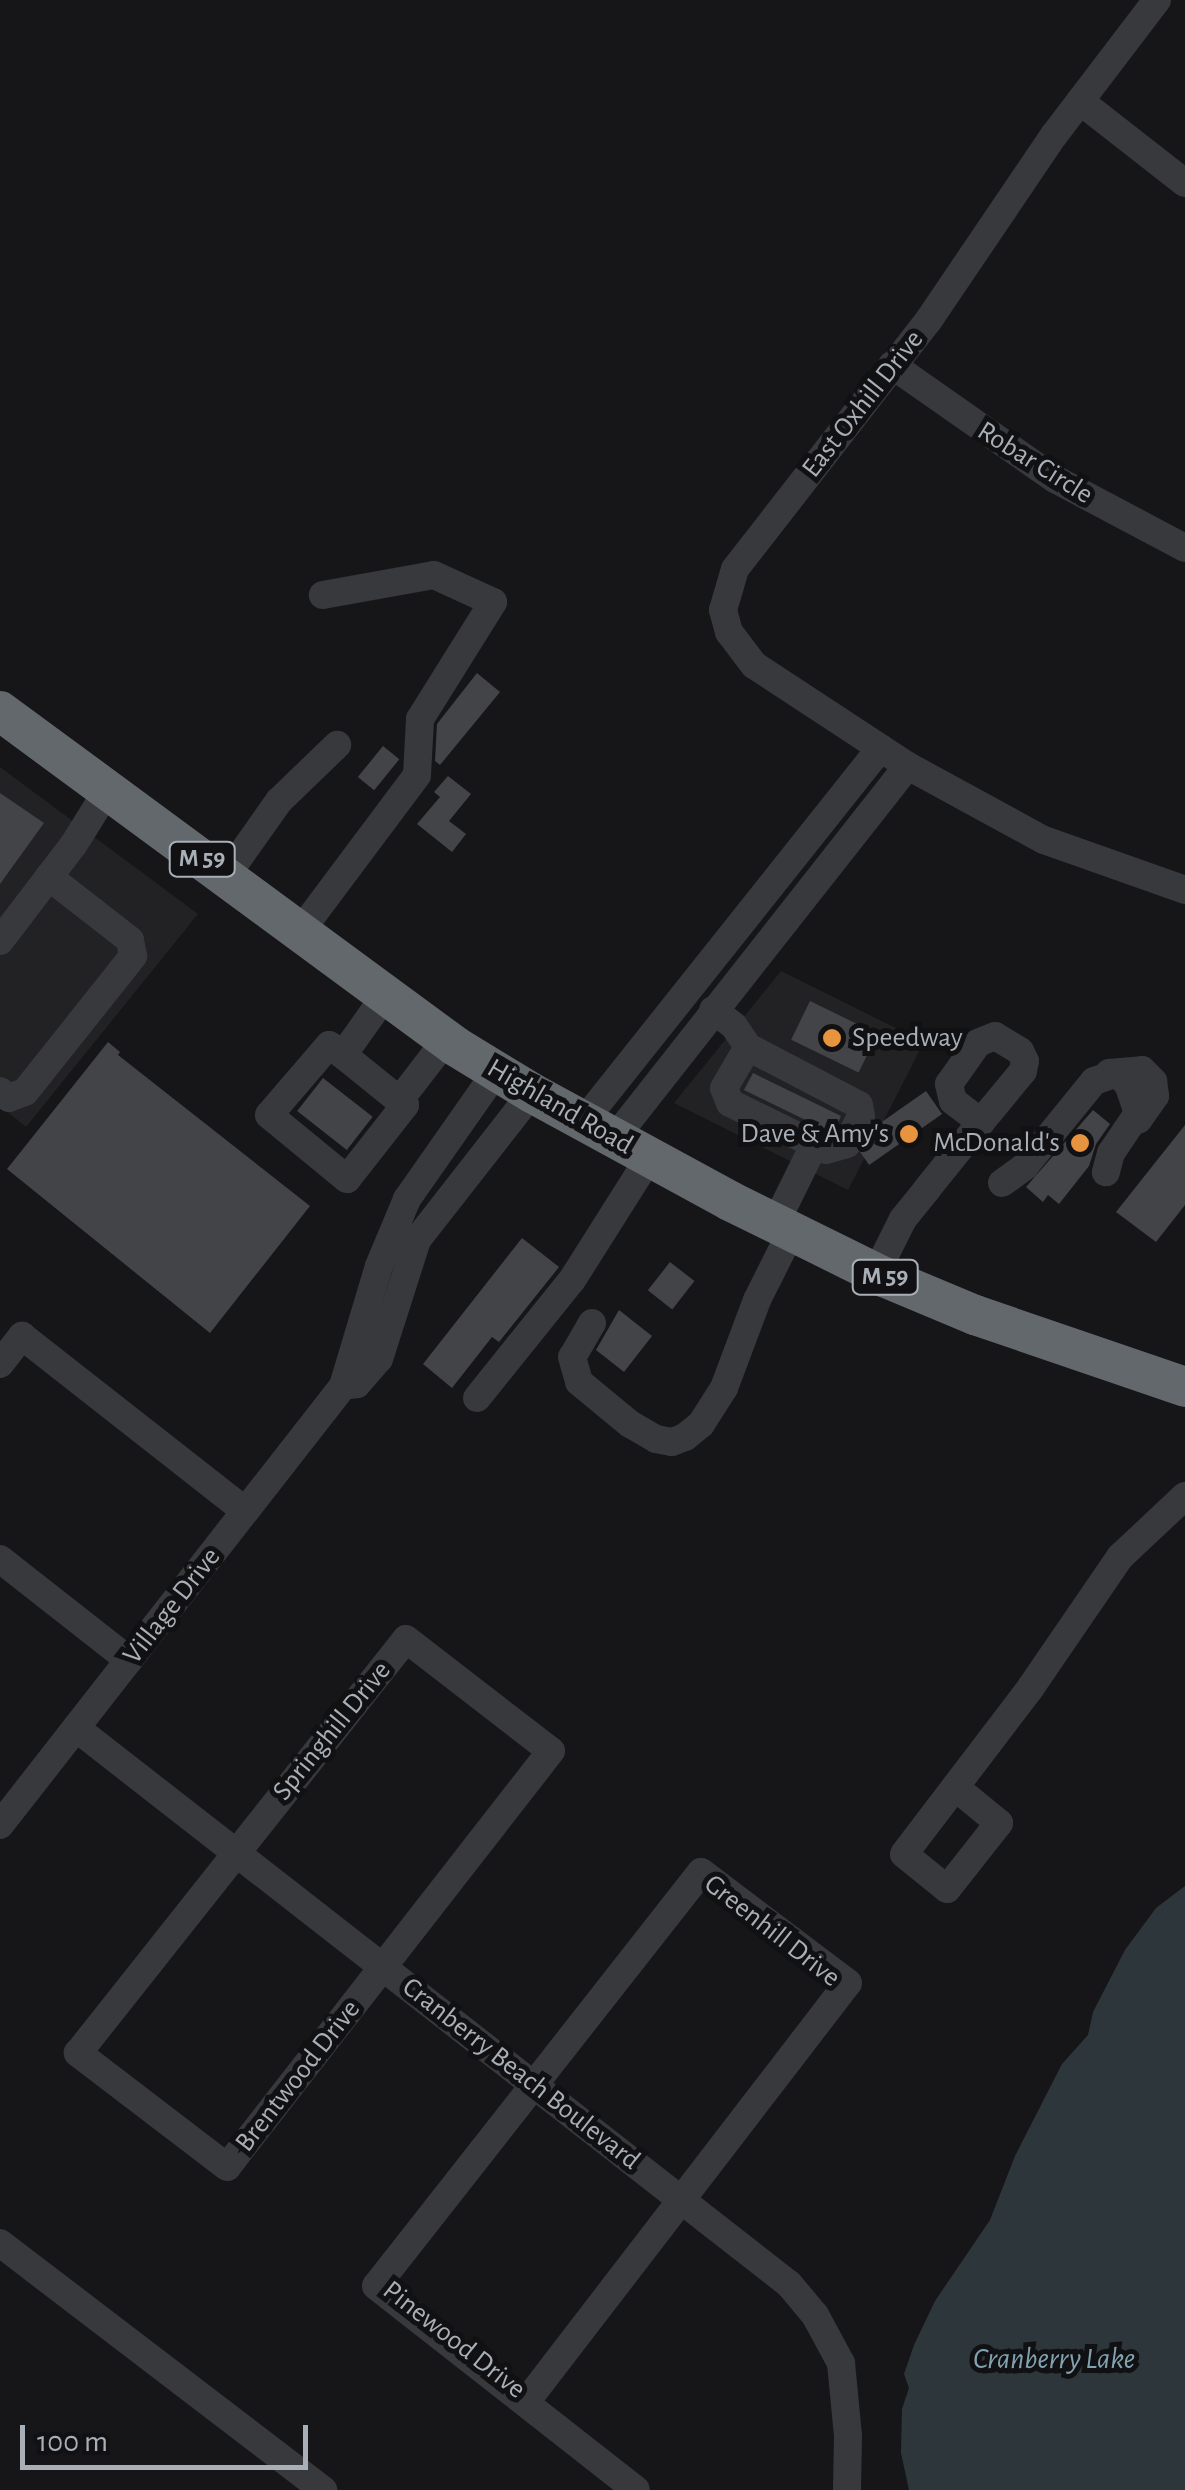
<!DOCTYPE html>
<html>
<head>
<meta charset="utf-8">
<style>
  body { margin:0 }
  #map { position:relative; width:1185px; height:2490px; overflow:hidden; background:#161618; font-family:"Alegreya Sans",sans-serif }
  div>[style] { position:absolute }
  .built>* { inset:0; background:#222225 }
  .water>* { inset:0; background:#2d373b }
  .building>* { inset:0; background:#434448; transform-origin:0 0 }
  .minor>* { height:28px; margin:-14px; padding:0 14px; transform-origin:14px; border-radius:14px; background:#37393d }
  .highway>* { height:40px; margin:-20px; padding:0 20px; transform-origin:20px; border-radius:20px; background:#63686d }
  .dots>* { width:28px; height:28px; translate:-50% -50%; box-sizing:border-box; border:5px solid #111113; border-radius:50% }
  span { translate:-50% -50%; white-space:nowrap; text-align:center; line-height:1.15; -webkit-text-stroke:10px #111113; paint-order:stroke }
  .shield-label span { padding:2px 8px; background:#111113; border:2px solid; border-radius:8px; -webkit-text-stroke-width:0 }
  .shield-label { font-size:25px; color:#a9afb7; font-weight:700 }
  .street-label { font-size:28px; color:#a9afb7 }
  .poi-label { font-size:28px; color:#a9afb7 }
  .left { translate:0 -50%; text-align:left }
  .right { translate:-100% -50%; text-align:right }
  .water-label { font-size:30px; color:#82a2b0; font-style:italic }
  .scale { position:absolute; left:20px; top:2425px; width:288px; height:45px; box-sizing:border-box; border:5px solid #a9afb7; border-top:0; padding-left:12px; font-size:30px; line-height:35px; white-space:nowrap; color:#a9afb7; -webkit-text-stroke:8px #111113; paint-order:stroke }
</style>
</head>
<body>
<div id="map">
  <div class="built">
    <div style="clip-path:polygon(0 767px,198px 914px,26px 1127px,0 1106px)"></div>
    <div style="clip-path:polygon(781px 971px,924px 1042px,848px 1190px,674px 1103px)"></div>
  </div>
  <div class="water">
    <div style="clip-path:polygon(1185px 1886px,1185px 2490px,909px 2490px,901px 2453px,902px 2409px,909px 2388px,904px 2374px,914px 2345px,935px 2301px,990px 2220px,1015px 2156px,1062px 2064px,1088px 2035px,1093px 2012px,1125px 1950px,1156px 1908px)"></div>
  </div>
  <div class="building">
    <div style="clip-path:polygon(477px 673px,500px 692px,440px 765px,435px 761px,437px 724px)"></div>
    <div style="left:383px;top:746px;width:21px;height:40px;rotate:39deg"></div>
    <div style="clip-path:polygon(448px 776px,471px 794px,449px 821px,466px 834px,452px 852px,417px 824px,440px 797px,434px 792px)"></div>
    <div style="clip-path:polygon(0 793px,44px 823px,0 884px)"></div>
    <div style="left:810px;top:1001px;width:75px;height:43px;rotate:26deg"></div>
    <div style="clip-path:polygon(108px 1042px,120px 1052px,118px 1055px,310px 1206px,210px 1333px,7px 1169px)"></div>
    <div style="clip-path:polygon(753px 1073px,841px 1116px,835px 1129px,828px 1131px,744px 1090px)"></div>
    <div style="left:323px;top:1078px;width:63px;height:42px;rotate:38deg"></div>
    <div style="left:926px;top:1091px;width:28px;height:89px;rotate:55deg"></div>
    <div style="clip-path:polygon(1093px 1110px,1110px 1124px,1096px 1144px,1089px 1166px,1059px 1204px,1048px 1195px,1043px 1202px,1026px 1187px)"></div>
    <div style="clip-path:polygon(1185px 1125px,1185px 1205px,1156px 1242px,1116px 1212px)"></div>
    <div style="clip-path:polygon(522px 1238px,559px 1267px,499px 1342px,492px 1337px,452px 1388px,423px 1364px)"></div>
    <div style="left:670px;top:1262px;width:31px;height:36px;rotate:38deg"></div>
    <div style="clip-path:polygon(619px 1310px,652px 1336px,624px 1372px,596px 1350px)"></div>
  </div>
  <div class="minor">
    <div style="left:1157px;top:0;width:170px;rotate:127.3deg"></div>
    <div style="left:1054px;top:135px;width:225px;rotate:124.1deg"></div>
    <div style="left:928px;top:321px;width:314px;rotate:127.9deg"></div>
    <div style="left:735px;top:569px;width:43px;rotate:106.3deg"></div>
    <div style="left:723px;top:610px;width:23px;rotate:75deg"></div>
    <div style="left:729px;top:632px;width:41px;rotate:52.9deg"></div>
    <div style="left:754px;top:665px;width:184px;rotate:33.3deg"></div>
    <div style="left:908px;top:766px;width:155px;rotate:28.6deg"></div>
    <div style="left:1044px;top:840px;width:150px;rotate:19.5deg"></div>
    <div style="left:1080px;top:101px;width:133px;rotate:38deg"></div>
    <div style="left:892px;top:365px;width:199px;rotate:35deg"></div>
    <div style="left:1055px;top:479px;width:147px;rotate:28deg"></div>
    <div style="left:226px;top:876px;width:92px;rotate:-54.8deg"></div>
    <div style="left:279px;top:801px;width:81px;rotate:-44deg"></div>
    <div style="left:299px;top:933px;width:197px;rotate:-53.2deg"></div>
    <div style="left:417px;top:775px;width:56px;rotate:-86.9deg"></div>
    <div style="left:420px;top:719px;width:138px;rotate:-58deg"></div>
    <div style="left:493px;top:602px;width:65px;rotate:-155.4deg"></div>
    <div style="left:434px;top:575px;width:113px;rotate:169.8deg"></div>
    <div style="left:0;top:941px;width:122px;rotate:-52.7deg"></div>
    <div style="left:74px;top:844px;width:62px;rotate:-58.1deg"></div>
    <div style="left:713px;top:1010px;width:26px;rotate:37deg"></div>
    <div style="left:734px;top:1026px;width:25px;rotate:56deg"></div>
    <div style="left:748px;top:1047px;width:125px;rotate:27.6deg"></div>
    <div style="left:859px;top:1105px;width:11px;rotate:80deg"></div>
    <div style="left:861px;top:1116px;width:31px;rotate:117deg"></div>
    <div style="left:847px;top:1144px;width:22px;rotate:164deg"></div>
    <div style="left:826px;top:1150px;width:107px;rotate:-153.9deg"></div>
    <div style="left:730px;top:1103px;width:16px;rotate:-112deg"></div>
    <div style="left:724px;top:1088px;width:48px;rotate:-59.7deg"></div>
    <div style="left:343px;top:1055px;width:17px;rotate:-144deg"></div>
    <div style="left:329px;top:1045px;width:92px;rotate:130.6deg"></div>
    <div style="left:269px;top:1115px;width:101px;rotate:39.4deg"></div>
    <div style="left:347px;top:1179px;width:94px;rotate:-51.9deg"></div>
    <div style="left:405px;top:1105px;width:80px;rotate:-141.1deg"></div>
    <div style="left:343px;top:1055px;width:72px;rotate:-54.6deg"></div>
    <div style="left:1109px;top:1073px;width:33px;rotate:-5deg"></div>
    <div style="left:1142px;top:1070px;width:16px;rotate:45deg"></div>
    <div style="left:1153px;top:1081px;width:15px;rotate:82deg"></div>
    <div style="left:1155px;top:1096px;width:29px;rotate:125deg"></div>
    <div style="left:0;top:1091px;width:11px;rotate:38deg"></div>
    <div style="left:9px;top:1098px;width:17px;rotate:-21deg"></div>
    <div style="left:25px;top:1092px;width:174px;rotate:-51.5deg"></div>
    <div style="left:133px;top:956px;width:16px;rotate:-101deg"></div>
    <div style="left:130px;top:940px;width:103px;rotate:-142.1deg"></div>
    <div style="left:399px;top:1101px;width:77px;rotate:-52.4deg"></div>
    <div style="left:583px;top:1122px;width:478px;rotate:-51.5deg"></div>
    <div style="left:614px;top:1139px;width:475px;rotate:-51.8deg"></div>
    <div style="left:1002px;top:1183px;width:29px;rotate:-36deg"></div>
    <div style="left:1025px;top:1166px;width:109px;rotate:-50.9deg"></div>
    <div style="left:1094px;top:1081px;width:24px;rotate:-19deg"></div>
    <div style="left:1117px;top:1073px;width:16px;rotate:45deg"></div>
    <div style="left:1128px;top:1084px;width:31px;rotate:71deg"></div>
    <div style="left:1138px;top:1113px;width:48px;rotate:124deg"></div>
    <div style="left:1111px;top:1153px;width:20px;rotate:105deg"></div>
    <div style="left:775px;top:1224px;width:88px;rotate:-63.7deg"></div>
    <div style="left:876px;top:1273px;width:60px;rotate:-63.4deg"></div>
    <div style="left:903px;top:1219px;width:38px;rotate:-51deg"></div>
    <div style="left:927px;top:1189px;width:86px;rotate:-51.1deg"></div>
    <div style="left:981px;top:1122px;width:66px;rotate:-50.5deg"></div>
    <div style="left:1023px;top:1071px;width:10px;rotate:-79deg"></div>
    <div style="left:1025px;top:1061px;width:11px;rotate:-117deg"></div>
    <div style="left:1020px;top:1051px;width:29px;rotate:-149deg"></div>
    <div style="left:995px;top:1036px;width:18px;rotate:158deg"></div>
    <div style="left:978px;top:1043px;width:50px;rotate:125.3deg"></div>
    <div style="left:949px;top:1084px;width:17px;rotate:77deg"></div>
    <div style="left:953px;top:1101px;width:35px;rotate:37deg"></div>
    <div style="left:592px;top:1323px;width:39px;rotate:120deg"></div>
    <div style="left:572px;top:1357px;width:26px;rotate:74deg"></div>
    <div style="left:579px;top:1382px;width:66px;rotate:39.5deg"></div>
    <div style="left:630px;top:1424px;width:30px;rotate:30deg"></div>
    <div style="left:656px;top:1439px;width:16px;rotate:11deg"></div>
    <div style="left:672px;top:1442px;width:14px;rotate:-21deg"></div>
    <div style="left:685px;top:1437px;width:21px;rotate:-39deg"></div>
    <div style="left:701px;top:1424px;width:43px;rotate:-57.4deg"></div>
    <div style="left:724px;top:1388px;width:94px;rotate:-69.4deg"></div>
    <div style="left:757px;top:1300px;width:76px;rotate:-63.4deg"></div>
    <div style="left:0;top:1364px;width:36px;rotate:-52deg"></div>
    <div style="left:22px;top:1336px;width:283px;rotate:38.1deg"></div>
    <div style="left:343px;top:1386px;width:14px;rotate:-8deg"></div>
    <div style="left:357px;top:1384px;width:33px;rotate:-49deg"></div>
    <div style="left:379px;top:1359px;width:125px;rotate:-72.3deg"></div>
    <div style="left:417px;top:1240px;width:187px;rotate:-52deg"></div>
    <div style="left:477px;top:1398px;width:151px;rotate:-51.2deg"></div>
    <div style="left:572px;top:1280px;width:144px;rotate:-57.7deg"></div>
    <div style="left:0;top:1559px;width:164px;rotate:38.1deg"></div>
    <div style="left:406px;top:1639px;width:183px;rotate:37.7deg"></div>
    <div style="left:551px;top:1751px;width:527px;rotate:127.91deg"></div>
    <div style="left:227px;top:2167px;width:188px;rotate:-142.6deg"></div>
    <div style="left:78px;top:2053px;width:528px;rotate:-51.61deg"></div>
    <div style="left:76px;top:1728px;width:904px;rotate:37.95deg"></div>
    <div style="left:789px;top:2284px;width:40px;rotate:50deg"></div>
    <div style="left:815px;top:2315px;width:55px;rotate:61.6deg"></div>
    <div style="left:841px;top:2363px;width:73px;rotate:84.5deg"></div>
    <div style="left:848px;top:2436px;width:54px;rotate:91.1deg"></div>
    <div style="left:955px;top:1787px;width:57px;rotate:39.3deg"></div>
    <div style="left:999px;top:1823px;width:84px;rotate:128.2deg"></div>
    <div style="left:947px;top:1889px;width:55px;rotate:-140.9deg"></div>
    <div style="left:904px;top:1854px;width:210px;rotate:-52.7deg"></div>
    <div style="left:1031px;top:1687px;width:158px;rotate:-55.6deg"></div>
    <div style="left:1120px;top:1557px;width:89px;rotate:-43.2deg"></div>
    <div style="left:0;top:1825px;width:557px;rotate:-52deg"></div>
    <div style="left:343px;top:1386px;width:125px;rotate:-73.3deg"></div>
    <div style="left:379px;top:1266px;width:73px;rotate:-67.3deg"></div>
    <div style="left:407px;top:1199px;width:155px;rotate:-55deg"></div>
    <div style="left:0;top:2243px;width:407px;rotate:37.4deg"></div>
    <div style="left:526px;top:2402px;width:528px;rotate:-52.46deg"></div>
    <div style="left:848px;top:1983px;width:184px;rotate:-142.9deg"></div>
    <div style="left:701px;top:1872px;width:526px;rotate:128.13deg"></div>
    <div style="left:376px;top:2286px;width:330px;rotate:38.1deg"></div>
  </div>
  <div class="highway">
    <div style="left:0;top:711px;width:565px;rotate:36.36deg"></div>
    <div style="left:455px;top:1046px;width:90px;rotate:31.4deg"></div>
    <div style="left:532px;top:1093px;width:226px;rotate:28.6deg"></div>
    <div style="left:730px;top:1201px;width:172px;rotate:26.3deg"></div>
    <div style="left:884px;top:1277px;width:99px;rotate:22.7deg"></div>
    <div style="left:975px;top:1315px;width:222px;rotate:18.9deg"></div>
  </div>
  <div class="dots">
    <div style="left:832px;top:1038px;background:#e8933e"></div>
    <div style="left:909px;top:1134px;background:#e8933e"></div>
    <div style="left:1080px;top:1143px;background:#e8933e"></div>
  </div>
  <div class="shield-label">
    <span style="left:202px;top:859px">M 59</span>
    <span style="left:885px;top:1277px">M 59</span>
  </div>
  <div class="street-label">
    <span style="left:863px;top:404px;rotate:-52deg">East Oxhill Drive</span>
    <span style="left:1035px;top:463px;rotate:32deg">Robar Circle</span>
    <span style="left:560px;top:1107px;rotate:30deg">Highland Road</span>
    <span style="left:172px;top:1606px;rotate:-52deg">Village Drive</span>
    <span style="left:332px;top:1731px;rotate:-51deg">Springhill Drive</span>
    <span style="left:772px;top:1931px;rotate:38deg">Greenhill Drive</span>
    <span style="left:521px;top:2074px;rotate:38deg">Cranberry Beach Boulevard</span>
    <span style="left:298px;top:2076px;rotate:-52deg">Brentwood Drive</span>
    <span style="left:454px;top:2340px;rotate:38deg">Pinewood Drive</span>
  </div>
  <div class="poi-label">
    <span class="left" style="left:852px;top:1038px">Speedway</span>
    <span class="right" style="left:889px;top:1134px">Dave &amp; Amy's</span>
    <span class="right" style="left:1060px;top:1143px">McDonald's</span>
  </div>
  <div class="water-label">
    <span style="left:1054px;top:2359px">Cranberry Lake</span>
  </div>
  <div class="scale">100 m</div>
</div>
</body>
</html>
